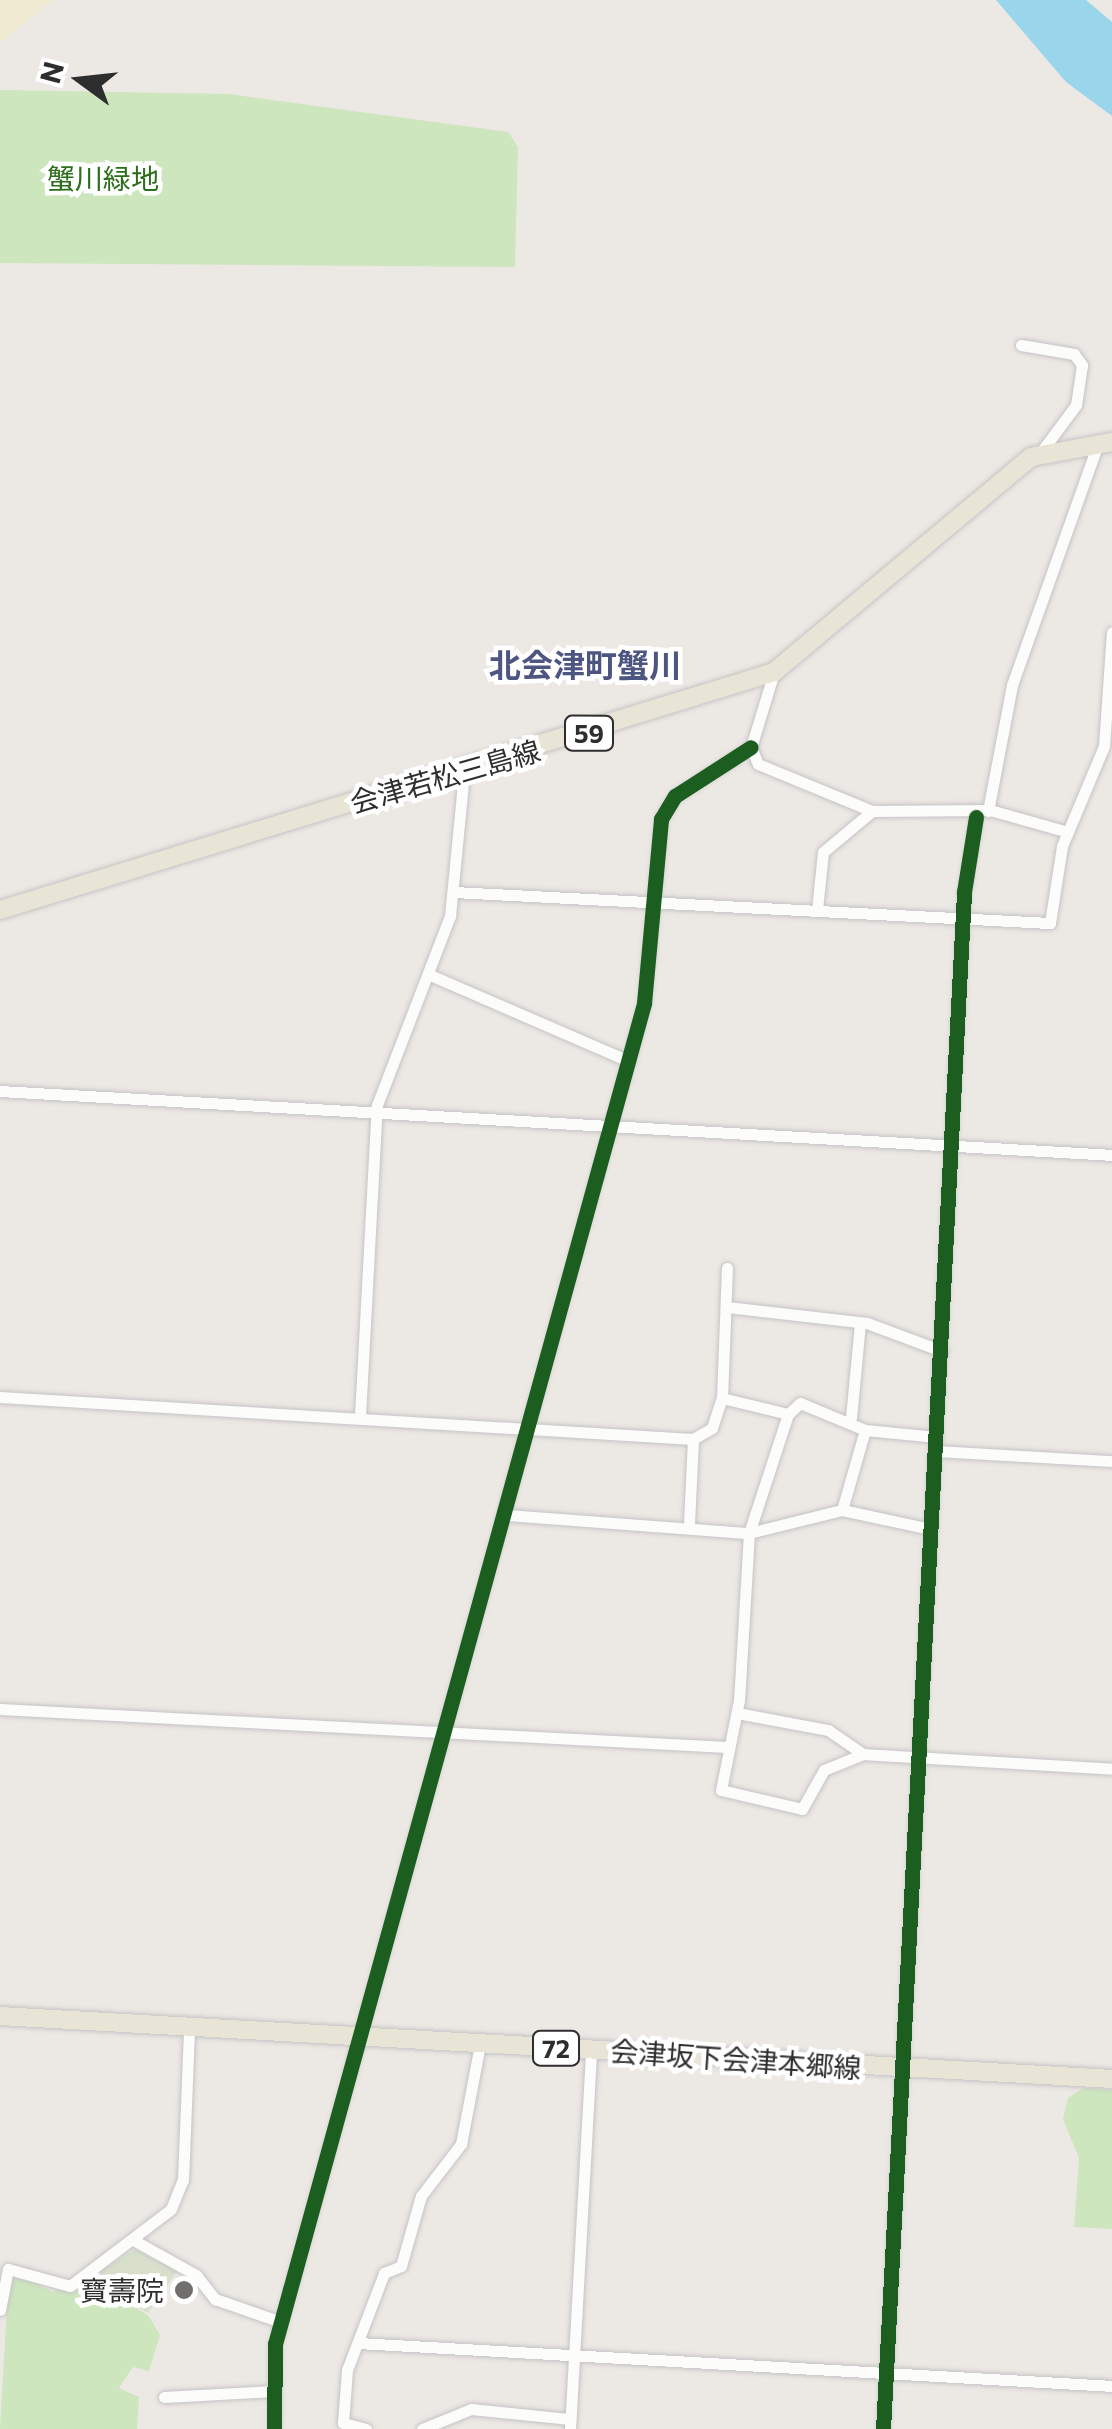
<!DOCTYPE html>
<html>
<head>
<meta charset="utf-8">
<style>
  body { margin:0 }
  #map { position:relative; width:1112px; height:2429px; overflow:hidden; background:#ece8e4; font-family:Commissioner,"Noto Sans JP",sans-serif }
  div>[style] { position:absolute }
  .green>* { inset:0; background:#cee6be }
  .sand>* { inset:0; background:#f0ead3 }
  .cemetery>* { inset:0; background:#d8e0cc }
  .water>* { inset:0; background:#99d6ec }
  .stream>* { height:2.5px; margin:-1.25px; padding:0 1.25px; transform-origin:1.25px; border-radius:1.25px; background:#99d6ec }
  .roads { filter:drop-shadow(0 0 2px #c5c4c5) drop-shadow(0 0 2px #c5c4c5) }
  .minor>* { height:11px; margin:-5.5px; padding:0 5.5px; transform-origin:5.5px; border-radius:5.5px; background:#fcfcfb }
  .primary>* { height:18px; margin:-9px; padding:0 9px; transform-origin:9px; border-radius:9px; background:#e8e4d6 }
  .cycleway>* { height:15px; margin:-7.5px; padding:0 7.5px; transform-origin:7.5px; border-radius:7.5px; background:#1b5e20 }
  .dots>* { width:28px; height:28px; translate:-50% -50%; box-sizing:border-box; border:5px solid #fff; border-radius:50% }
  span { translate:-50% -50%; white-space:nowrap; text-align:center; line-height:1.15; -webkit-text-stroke:9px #fff; paint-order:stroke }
  .shield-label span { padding:2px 8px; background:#fff; border:2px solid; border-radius:8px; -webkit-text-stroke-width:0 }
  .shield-label { font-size:25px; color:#2e2e2e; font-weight:700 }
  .park-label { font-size:28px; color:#2c6e1b }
  .street-label { font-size:28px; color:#2e2e2e }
  .poi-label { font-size:28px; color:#2e2e2e }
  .right { translate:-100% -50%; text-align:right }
  .quarter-label { font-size:32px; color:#4d5680; font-weight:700 }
  .north { position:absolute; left:30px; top:30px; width:100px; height:100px; -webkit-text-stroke:8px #fff; paint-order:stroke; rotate:285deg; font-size:28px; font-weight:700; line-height:40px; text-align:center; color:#2e2e2e }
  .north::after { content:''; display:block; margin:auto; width:35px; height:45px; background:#2e2e2e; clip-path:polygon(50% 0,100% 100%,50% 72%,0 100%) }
</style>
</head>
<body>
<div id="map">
  <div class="green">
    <div style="clip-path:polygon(0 90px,229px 94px,508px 132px,518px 147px,515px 267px,0 263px)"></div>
    <div style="clip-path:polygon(1083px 2088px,1112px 2090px,1112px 2229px,1074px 2227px,1079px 2158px,1063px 2119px,1068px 2098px)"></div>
    <div style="clip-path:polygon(9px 2270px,53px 2292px,84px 2277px,148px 2315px,160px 2335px,149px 2371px,133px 2367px,119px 2388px,139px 2397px,137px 2429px,0 2429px)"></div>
  </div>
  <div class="sand">
    <div style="clip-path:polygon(0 0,53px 0,0 43px)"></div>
  </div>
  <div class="cemetery">
    <div style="clip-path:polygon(135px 2249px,177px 2271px,148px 2313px,98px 2284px,102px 2270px)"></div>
  </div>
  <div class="water">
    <div style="clip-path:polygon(996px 0,1086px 0,1112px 22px,1112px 116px,1066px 82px)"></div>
  </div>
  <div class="stream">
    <div style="left:280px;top:2304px;width:18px;rotate:-77deg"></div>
    <div style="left:276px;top:2317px;width:10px;rotate:-73deg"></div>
  </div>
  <div class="roads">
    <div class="minor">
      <div style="left:1021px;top:345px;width:54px;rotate:9.6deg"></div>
      <div style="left:1074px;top:354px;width:14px;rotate:54deg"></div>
      <div style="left:1082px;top:365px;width:40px;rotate:98.5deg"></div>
      <div style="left:1076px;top:405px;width:54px;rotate:126.7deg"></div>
      <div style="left:774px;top:672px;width:78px;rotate:107deg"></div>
      <div style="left:751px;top:747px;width:18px;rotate:68deg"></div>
      <div style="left:758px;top:764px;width:123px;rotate:22.4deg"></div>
      <div style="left:988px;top:811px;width:128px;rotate:-79.2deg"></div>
      <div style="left:1012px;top:685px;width:259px;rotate:-70.4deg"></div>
      <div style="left:454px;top:892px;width:597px;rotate:2.98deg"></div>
      <div style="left:1050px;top:923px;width:78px;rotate:-81.1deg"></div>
      <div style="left:1062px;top:846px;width:108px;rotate:-67.2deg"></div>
      <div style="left:1104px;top:746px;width:114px;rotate:-86deg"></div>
      <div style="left:817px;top:910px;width:58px;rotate:-84.1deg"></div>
      <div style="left:823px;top:852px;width:64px;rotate:-39.9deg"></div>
      <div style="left:872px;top:811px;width:118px;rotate:-0.5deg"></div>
      <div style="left:990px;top:810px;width:81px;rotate:15.8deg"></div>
      <div style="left:430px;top:975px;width:217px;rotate:23.4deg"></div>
      <div style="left:0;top:1091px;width:1114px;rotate:3.29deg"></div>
      <div style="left:727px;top:1307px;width:141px;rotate:6.5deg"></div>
      <div style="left:867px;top:1323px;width:80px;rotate:20.5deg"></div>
      <div style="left:0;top:1397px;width:694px;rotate:3.47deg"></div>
      <div style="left:693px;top:1439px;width:22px;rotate:-30deg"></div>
      <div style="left:712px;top:1428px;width:32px;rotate:-72deg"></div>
      <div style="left:722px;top:1398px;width:130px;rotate:-87.8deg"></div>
      <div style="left:722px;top:1398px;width:68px;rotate:13.6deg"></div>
      <div style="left:360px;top:1416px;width:311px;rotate:-86.9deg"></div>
      <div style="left:377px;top:1105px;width:203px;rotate:-68.9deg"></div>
      <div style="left:450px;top:916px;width:145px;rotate:-84.4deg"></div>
      <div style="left:851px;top:1418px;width:96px;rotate:-84.6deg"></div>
      <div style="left:865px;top:1430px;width:72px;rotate:5.6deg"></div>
      <div style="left:936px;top:1451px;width:176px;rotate:3.3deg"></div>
      <div style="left:842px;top:1510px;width:83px;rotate:-74deg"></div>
      <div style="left:865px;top:1430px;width:70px;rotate:-157.4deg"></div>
      <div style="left:800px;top:1403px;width:16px;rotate:137deg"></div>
      <div style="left:788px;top:1414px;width:125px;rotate:108.1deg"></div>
      <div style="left:749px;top:1533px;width:167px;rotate:93.4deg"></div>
      <div style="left:739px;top:1700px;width:92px;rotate:101.3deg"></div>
      <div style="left:721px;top:1790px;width:83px;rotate:13.2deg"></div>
      <div style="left:802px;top:1809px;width:45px;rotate:-60.6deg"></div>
      <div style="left:824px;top:1770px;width:42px;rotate:-22.3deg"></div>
      <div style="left:507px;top:1515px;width:243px;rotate:4.3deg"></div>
      <div style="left:749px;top:1533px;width:96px;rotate:-13.9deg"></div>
      <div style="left:842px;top:1510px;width:91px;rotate:12.1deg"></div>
      <div style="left:689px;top:1524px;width:85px;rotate:-87.3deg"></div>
      <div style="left:0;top:1709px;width:728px;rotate:2.99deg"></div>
      <div style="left:737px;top:1713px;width:93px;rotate:10.6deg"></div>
      <div style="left:828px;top:1730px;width:42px;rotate:34.4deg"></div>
      <div style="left:863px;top:1754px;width:249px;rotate:3.4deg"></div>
      <div style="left:135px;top:2241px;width:70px;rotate:29.1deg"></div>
      <div style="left:196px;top:2275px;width:31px;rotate:52deg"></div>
      <div style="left:215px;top:2299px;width:70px;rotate:19.2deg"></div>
      <div style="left:0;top:2310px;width:42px;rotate:-79deg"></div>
      <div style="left:8px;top:2269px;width:64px;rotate:15.3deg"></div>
      <div style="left:70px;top:2286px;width:127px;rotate:-37.3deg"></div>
      <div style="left:171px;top:2209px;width:31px;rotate:-68deg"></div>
      <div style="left:183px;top:2180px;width:152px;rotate:-87.7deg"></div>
      <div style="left:358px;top:2343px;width:755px;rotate:3.26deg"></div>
      <div style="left:164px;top:2397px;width:110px;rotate:-3.1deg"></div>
      <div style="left:274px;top:2429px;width:85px;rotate:-89.3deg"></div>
      <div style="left:275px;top:2344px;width:1391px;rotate:-74.61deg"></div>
      <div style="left:644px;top:1003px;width:185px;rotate:-84.7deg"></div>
      <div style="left:661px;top:819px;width:27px;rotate:-59deg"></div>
      <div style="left:675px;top:796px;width:90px;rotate:-32.8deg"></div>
      <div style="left:366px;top:2429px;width:24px;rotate:-165deg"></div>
      <div style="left:343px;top:2423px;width:53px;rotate:-85.7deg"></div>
      <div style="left:347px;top:2370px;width:104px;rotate:-69.1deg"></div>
      <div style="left:384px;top:2273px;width:18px;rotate:-22deg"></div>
      <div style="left:401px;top:2266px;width:73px;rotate:-74.1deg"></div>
      <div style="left:421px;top:2196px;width:66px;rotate:-52.4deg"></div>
      <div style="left:461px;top:2144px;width:102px;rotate:-79.2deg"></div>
      <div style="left:422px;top:2429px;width:53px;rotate:-22.2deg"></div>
      <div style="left:471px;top:2409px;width:100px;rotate:5.8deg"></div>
      <div style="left:570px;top:2429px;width:380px;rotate:-86.8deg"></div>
      <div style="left:883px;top:2429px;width:1539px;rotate:-86.98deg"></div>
      <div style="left:964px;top:892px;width:76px;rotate:-80.9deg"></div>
    </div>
    <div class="primary">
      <div style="left:0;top:910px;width:810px;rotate:-17.09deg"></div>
      <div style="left:774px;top:672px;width:335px;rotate:-39.9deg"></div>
      <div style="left:1031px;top:457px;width:82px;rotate:-10.5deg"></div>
      <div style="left:0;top:2016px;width:1114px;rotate:3.24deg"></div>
    </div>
  </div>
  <div class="cycleway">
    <div style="left:274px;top:2429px;width:85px;rotate:-89.3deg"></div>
    <div style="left:275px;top:2344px;width:1391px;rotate:-74.61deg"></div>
    <div style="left:644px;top:1003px;width:185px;rotate:-84.7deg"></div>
    <div style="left:661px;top:819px;width:27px;rotate:-59deg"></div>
    <div style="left:675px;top:796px;width:90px;rotate:-32.8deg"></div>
    <div style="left:883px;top:2429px;width:1539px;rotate:-86.98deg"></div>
    <div style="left:964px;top:892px;width:76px;rotate:-80.9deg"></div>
  </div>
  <div class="dots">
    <div style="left:184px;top:2290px;background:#706f6e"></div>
  </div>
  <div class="shield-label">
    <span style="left:589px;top:733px">59</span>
    <span style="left:556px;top:2048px">72</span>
  </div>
  <div class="park-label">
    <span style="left:103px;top:178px">蟹川緑地</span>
  </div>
  <div class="street-label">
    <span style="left:445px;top:776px;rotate:-16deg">会津若松三島線</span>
    <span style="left:736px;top:2059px;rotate:4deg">会津坂下会津本郷線</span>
  </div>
  <div class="poi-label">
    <span class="right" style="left:164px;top:2290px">寶壽院</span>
  </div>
  <div class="quarter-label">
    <span style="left:585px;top:664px">北会津町蟹川</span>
  </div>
  <div class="north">N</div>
</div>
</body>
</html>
